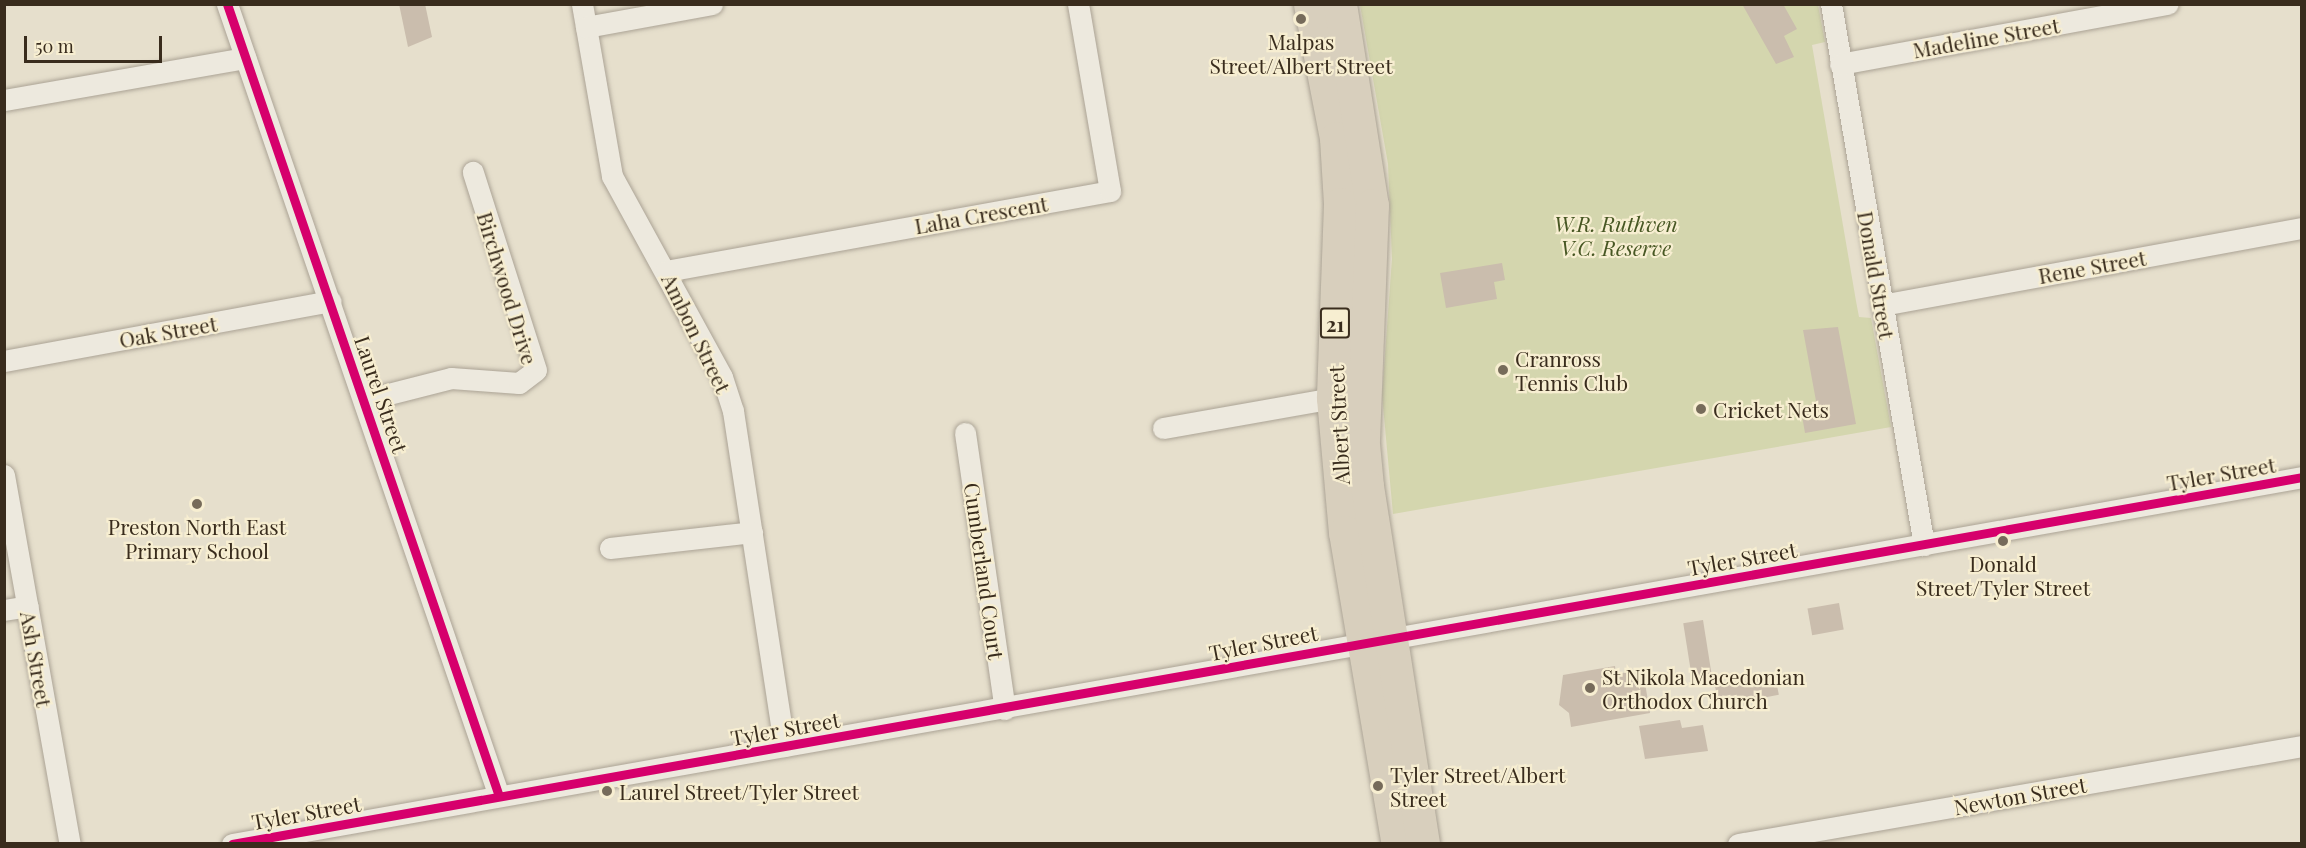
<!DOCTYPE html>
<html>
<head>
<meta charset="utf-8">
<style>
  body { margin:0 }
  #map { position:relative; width:2306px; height:848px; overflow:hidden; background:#e6dfcc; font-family:"Playfair Display",serif }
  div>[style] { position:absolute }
  .green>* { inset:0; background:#d4d6ae }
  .building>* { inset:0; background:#cabdad; transform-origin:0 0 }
  .roads { filter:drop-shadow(0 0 2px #aba395) drop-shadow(0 0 2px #aba395) }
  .street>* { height:21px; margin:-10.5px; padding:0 10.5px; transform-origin:10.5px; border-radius:10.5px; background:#ede9de }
  .highway>* { height:33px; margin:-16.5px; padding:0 16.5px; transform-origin:16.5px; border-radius:16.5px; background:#d8cfbd }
  .cycleway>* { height:9px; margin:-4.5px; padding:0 4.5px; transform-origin:4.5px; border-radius:4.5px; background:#d6006c }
  .dots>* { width:16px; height:16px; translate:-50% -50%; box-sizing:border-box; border:3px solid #f7eed1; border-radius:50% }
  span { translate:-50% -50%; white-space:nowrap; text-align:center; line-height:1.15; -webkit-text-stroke:4.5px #f7eed1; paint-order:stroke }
  .shield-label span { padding:2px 4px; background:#f7eed1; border:2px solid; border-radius:4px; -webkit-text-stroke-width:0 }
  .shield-label { font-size:20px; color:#392c1d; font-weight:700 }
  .street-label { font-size:21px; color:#392c1d }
  .poi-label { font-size:21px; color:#392c1d }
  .left { translate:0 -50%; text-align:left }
  .park-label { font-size:21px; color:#475723; font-style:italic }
  .frame { position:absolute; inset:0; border:6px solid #392c1d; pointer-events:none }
  .scale { position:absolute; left:24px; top:36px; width:138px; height:27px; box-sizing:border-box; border:3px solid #392c1d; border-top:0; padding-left:8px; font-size:18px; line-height:21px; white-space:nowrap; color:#392c1d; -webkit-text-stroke:4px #f7eed1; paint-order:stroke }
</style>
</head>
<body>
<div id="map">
  <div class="green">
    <div style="clip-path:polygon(1360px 5px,1818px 5px,1825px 42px,1812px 45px,1856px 301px,1859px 317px,1871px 318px,1891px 427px,1393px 514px,1382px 395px,1392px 259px,1388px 164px)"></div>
  </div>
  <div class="building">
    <div style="clip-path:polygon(399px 4px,425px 4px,432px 37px,408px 47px)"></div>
    <div style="clip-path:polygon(1742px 4px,1783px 4px,1797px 29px,1784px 36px,1794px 57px,1776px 64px)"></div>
    <div style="clip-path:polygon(1502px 263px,1505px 280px,1494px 282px,1497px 299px,1446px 308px,1440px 273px)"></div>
    <div style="clip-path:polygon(1838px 327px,1856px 424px,1805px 433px,1801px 410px,1816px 401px,1803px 330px)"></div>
    <div style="left:1839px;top:603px;width:27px;height:32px;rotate:80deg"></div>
    <div style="left:1703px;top:620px;width:61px;height:20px;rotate:81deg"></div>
    <div style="clip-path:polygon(1615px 666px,1616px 674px,1635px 671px,1636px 679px,1644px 677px,1650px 713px,1571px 727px,1569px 713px,1559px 705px,1563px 675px)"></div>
    <div style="left:1775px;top:675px;width:20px;height:61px;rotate:79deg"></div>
    <div style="clip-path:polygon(1680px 720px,1682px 728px,1703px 725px,1708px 751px,1645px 759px,1639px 726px)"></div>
  </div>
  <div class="roads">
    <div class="street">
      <div style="left:227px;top:4px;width:837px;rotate:71.05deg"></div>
      <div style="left:582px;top:4px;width:175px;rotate:80.1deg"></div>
      <div style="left:612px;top:176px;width:229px;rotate:61.3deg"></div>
      <div style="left:722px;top:377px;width:36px;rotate:72deg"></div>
      <div style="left:733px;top:411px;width:339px;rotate:81.3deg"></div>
      <div style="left:1831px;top:4px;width:549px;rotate:80.25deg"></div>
      <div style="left:586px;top:27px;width:128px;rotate:-10.3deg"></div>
      <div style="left:1840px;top:64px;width:333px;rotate:-10.4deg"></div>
      <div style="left:4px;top:100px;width:245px;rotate:-9.9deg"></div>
      <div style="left:666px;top:271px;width:451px;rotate:-10.2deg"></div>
      <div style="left:1110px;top:191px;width:190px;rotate:-99.7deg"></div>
      <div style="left:1882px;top:305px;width:427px;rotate:-10.4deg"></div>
      <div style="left:4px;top:361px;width:332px;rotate:-10.4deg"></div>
      <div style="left:365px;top:400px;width:89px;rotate:-14.3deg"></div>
      <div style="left:451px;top:378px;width:68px;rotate:4.2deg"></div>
      <div style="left:519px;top:383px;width:21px;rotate:-37deg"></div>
      <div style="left:536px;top:370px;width:208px;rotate:-107.7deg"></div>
      <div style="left:1163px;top:428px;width:173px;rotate:-10deg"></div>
      <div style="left:965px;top:433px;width:279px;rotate:81.8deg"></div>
      <div style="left:4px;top:475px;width:375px;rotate:79.9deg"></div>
      <div style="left:610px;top:548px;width:143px;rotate:-6.4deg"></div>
      <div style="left:4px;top:610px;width:24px;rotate:-9deg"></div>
      <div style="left:232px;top:844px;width:2102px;rotate:-10.05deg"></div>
      <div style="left:1738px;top:844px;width:572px;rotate:-9.86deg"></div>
    </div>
    <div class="highway">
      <div style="left:1310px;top:4px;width:136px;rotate:79deg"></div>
      <div style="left:1336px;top:138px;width:66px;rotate:86.5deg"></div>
      <div style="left:1340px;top:204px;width:194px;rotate:92.1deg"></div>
      <div style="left:1333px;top:398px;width:135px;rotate:84.9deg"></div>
      <div style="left:1345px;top:532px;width:316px;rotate:80.4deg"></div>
      <div style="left:1340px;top:4px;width:204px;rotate:81deg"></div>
      <div style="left:1372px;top:205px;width:239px;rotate:92.2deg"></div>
      <div style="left:1363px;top:444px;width:42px;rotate:84.6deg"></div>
      <div style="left:1367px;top:486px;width:362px;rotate:81.1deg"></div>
    </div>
  </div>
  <div class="cycleway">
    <div style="left:227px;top:4px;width:837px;rotate:71.05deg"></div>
    <div style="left:232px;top:844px;width:2102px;rotate:-10.05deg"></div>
  </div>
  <div class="dots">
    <div style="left:1301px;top:19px;background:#766b5a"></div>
    <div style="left:1503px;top:370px;background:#766b5a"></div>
    <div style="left:1701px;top:409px;background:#766b5a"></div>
    <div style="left:197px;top:504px;background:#766b5a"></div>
    <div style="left:2003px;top:541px;background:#766b5a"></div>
    <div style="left:1590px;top:688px;background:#766b5a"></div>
    <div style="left:1378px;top:786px;background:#766b5a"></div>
    <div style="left:607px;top:791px;background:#766b5a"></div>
  </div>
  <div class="shield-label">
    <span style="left:1335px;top:323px">21</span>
  </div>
  <div class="street-label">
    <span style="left:1986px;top:37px;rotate:-10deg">Madeline Street</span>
    <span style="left:981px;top:214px;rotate:-10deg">Laha Crescent</span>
    <span style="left:2092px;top:266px;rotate:-10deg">Rene Street</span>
    <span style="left:1877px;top:275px;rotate:80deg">Donald Street</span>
    <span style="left:508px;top:288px;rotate:73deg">Birchwood Drive</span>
    <span style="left:168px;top:331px;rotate:-10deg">Oak Street</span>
    <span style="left:697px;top:333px;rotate:64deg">Ambon Street</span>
    <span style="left:382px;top:394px;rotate:71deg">Laurel Street</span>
    <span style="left:1338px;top:425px;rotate:-93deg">Albert Street</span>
    <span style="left:2221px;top:473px;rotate:-10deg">Tyler Street</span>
    <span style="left:1742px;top:558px;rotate:-10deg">Tyler Street</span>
    <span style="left:985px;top:571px;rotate:82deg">Cumberland Court</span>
    <span style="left:1263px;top:642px;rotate:-11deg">Tyler Street</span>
    <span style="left:37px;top:659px;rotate:80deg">Ash Street</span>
    <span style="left:785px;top:728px;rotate:-10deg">Tyler Street</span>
    <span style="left:2020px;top:795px;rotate:-10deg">Newton Street</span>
    <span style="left:306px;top:812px;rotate:-10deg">Tyler Street</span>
  </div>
  <div class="poi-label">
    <span style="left:1301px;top:53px">Malpas<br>Street/Albert Street</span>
    <span class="left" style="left:1515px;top:370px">Cranross<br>Tennis Club</span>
    <span class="left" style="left:1713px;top:409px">Cricket Nets</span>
    <span style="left:197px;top:538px">Preston North East<br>Primary School</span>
    <span style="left:2003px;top:575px">Donald<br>Street/Tyler Street</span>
    <span class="left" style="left:1602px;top:688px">St Nikola Macedonian<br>Orthodox Church</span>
    <span class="left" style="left:1390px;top:786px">Tyler Street/Albert<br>Street</span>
    <span class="left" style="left:619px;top:791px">Laurel Street/Tyler Street</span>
  </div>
  <div class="park-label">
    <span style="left:1616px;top:235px">W.R. Ruthven<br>V.C. Reserve</span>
  </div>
  <div class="frame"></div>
  <div class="scale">50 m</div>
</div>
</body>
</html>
